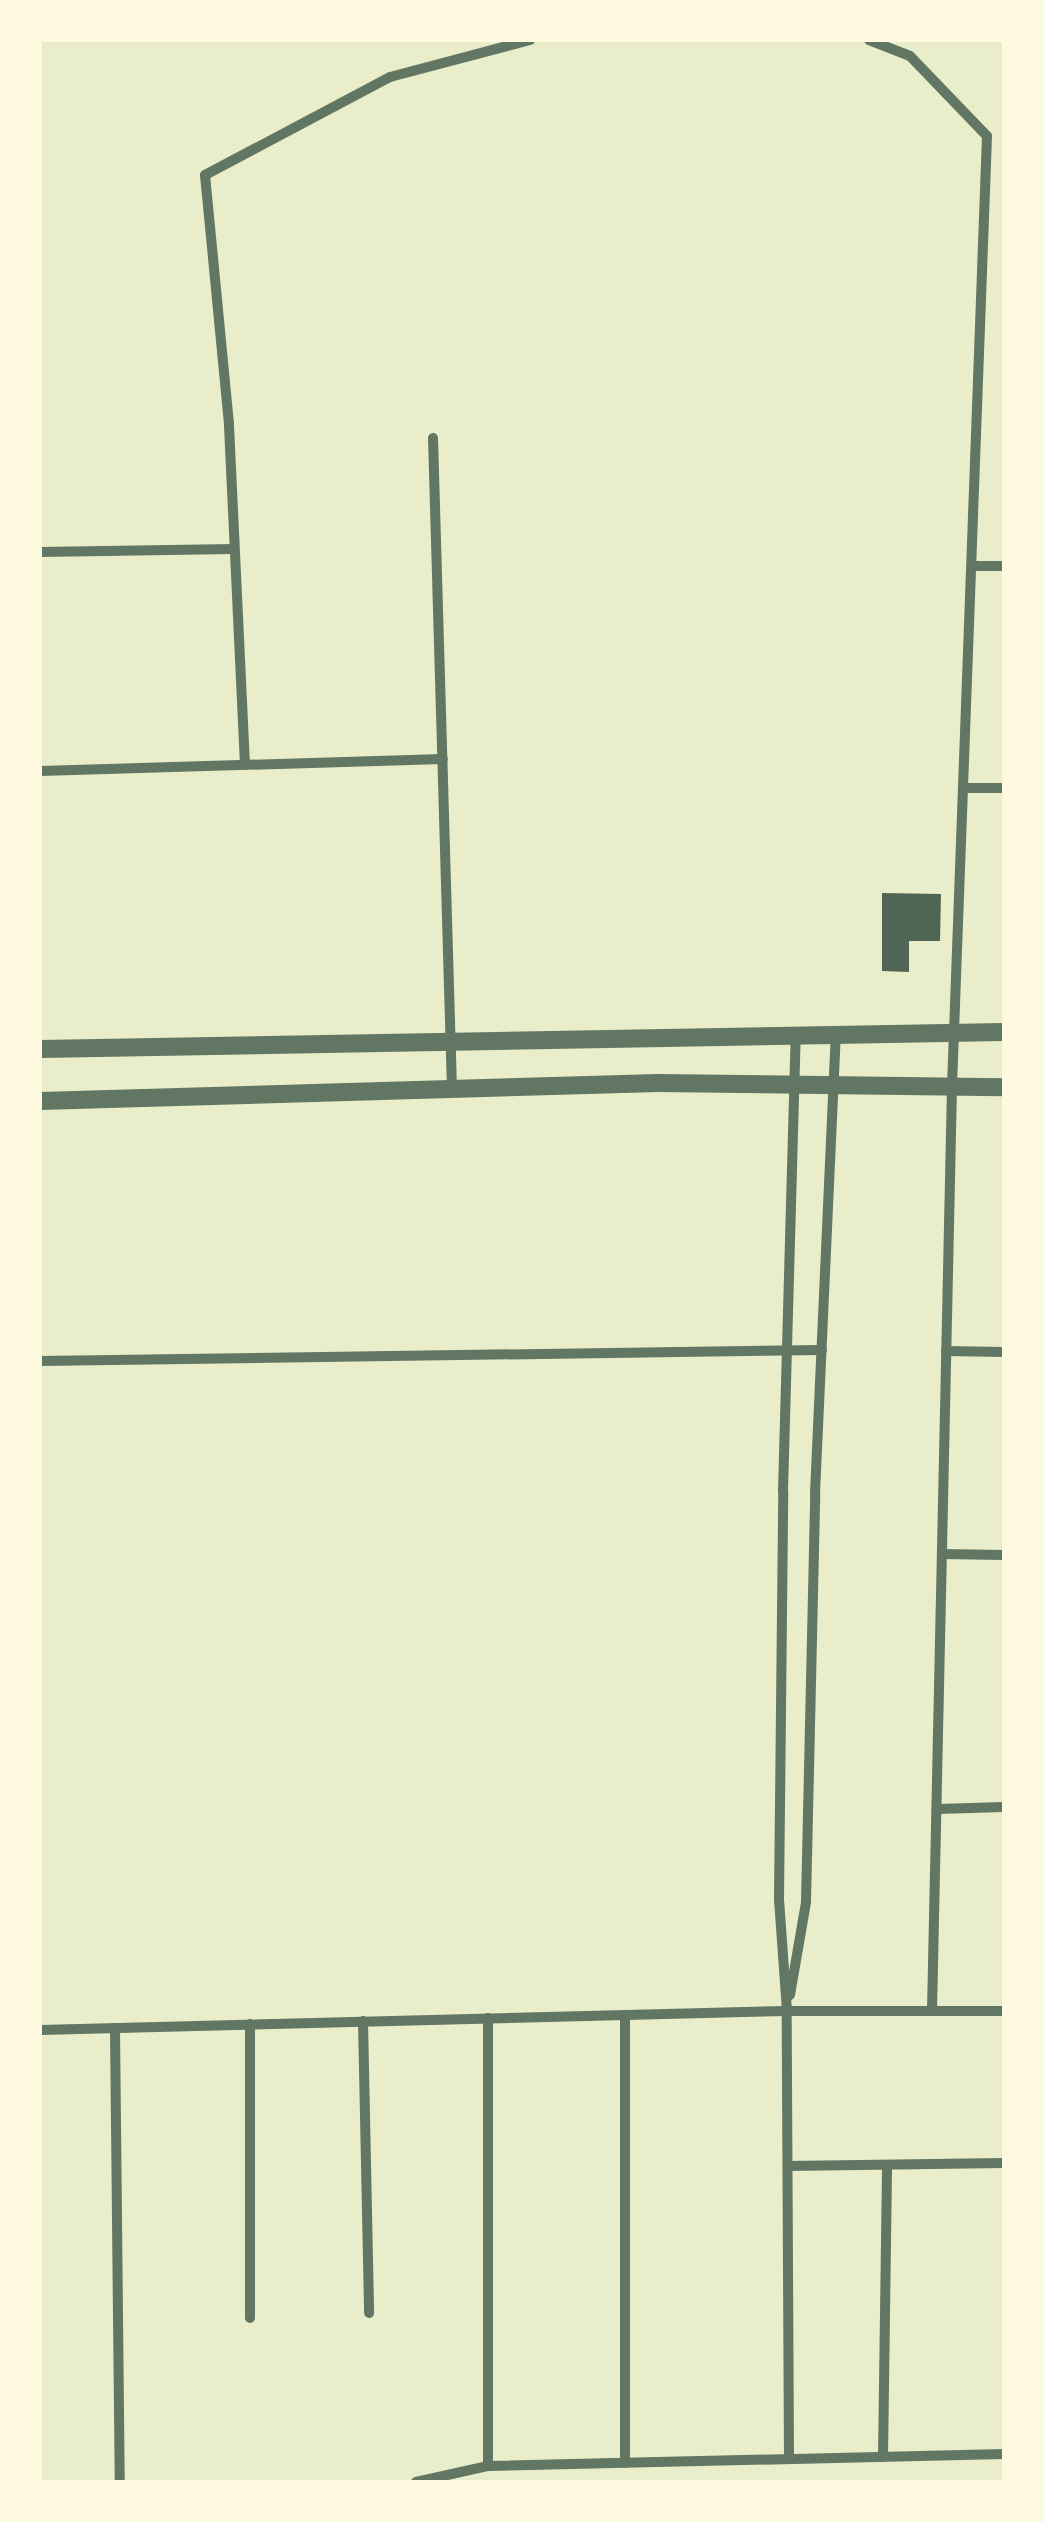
<!DOCTYPE html>
<html>
<head>
<meta charset="utf-8">
<style>
  body { margin:0 }
  #map { position:relative; width:1044px; height:2522px; overflow:hidden; background:#e9edc9; font-family:"Golos Text",sans-serif }
  div>[style] { position:absolute }
  .building>* { inset:0; background:#4f6655 }
  .minor>* { height:10px; margin:-5px; padding:0 5px; transform-origin:5px; border-radius:5px; background:#617663 }
  .tertiary>* { height:18px; margin:-9px; padding:0 9px; transform-origin:9px; border-radius:9px; background:#617663 }
  span { translate:-50% -50%; white-space:nowrap; text-align:center; line-height:1.15; -webkit-text-stroke:8px #fefae0; paint-order:stroke }
  .frame { position:absolute; inset:0; border:42px solid #fefae0; pointer-events:none }
</style>
</head>
<body>
<div id="map">
  <div class="building">
    <div style="clip-path:polygon(882px 893px,941px 894px,940px 941px,909px 941px,909px 972px,882px 971px)"></div>
  </div>
  <div class="minor">
    <div style="left:869px;top:40px;width:44px;rotate:21.3deg"></div>
    <div style="left:910px;top:56px;width:111px;rotate:46.1deg"></div>
    <div style="left:987px;top:136px;width:952px;rotate:92.11deg"></div>
    <div style="left:952px;top:1087px;width:924px;rotate:91.24deg"></div>
    <div style="left:433px;top:438px;width:651px;rotate:88.33deg"></div>
    <div style="left:40px;top:552px;width:194px;rotate:-0.9deg"></div>
    <div style="left:972px;top:566px;width:32px"></div>
    <div style="left:245px;top:765px;width:341px;rotate:-92.7deg"></div>
    <div style="left:229px;top:424px;width:250px;rotate:-95.5deg"></div>
    <div style="left:205px;top:175px;width:209px;rotate:-27.9deg"></div>
    <div style="left:390px;top:77px;width:145px;rotate:-14.8deg"></div>
    <div style="left:40px;top:771px;width:403px;rotate:-1.7deg"></div>
    <div style="left:964px;top:788px;width:40px"></div>
    <div style="left:946px;top:1351px;width:58px;rotate:1deg"></div>
    <div style="left:40px;top:1361px;width:782px;rotate:-0.81deg"></div>
    <div style="left:942px;top:1554px;width:62px;rotate:0.9deg"></div>
    <div style="left:937px;top:1809px;width:67px;rotate:-1.7deg"></div>
    <div style="left:790px;top:1995px;width:94px;rotate:-80.2deg"></div>
    <div style="left:806px;top:1902px;width:409px;rotate:-88.7deg"></div>
    <div style="left:815px;top:1493px;width:458px;rotate:-87.4deg"></div>
    <div style="left:625px;top:2015px;width:448px;rotate:90deg"></div>
    <div style="left:363px;top:2021px;width:292px;rotate:88.8deg"></div>
    <div style="left:250px;top:2024px;width:294px;rotate:90deg"></div>
    <div style="left:115px;top:2028px;width:454px;rotate:89.4deg"></div>
    <div style="left:40px;top:2030px;width:747px;rotate:-1.46deg"></div>
    <div style="left:787px;top:2011px;width:217px"></div>
    <div style="left:788px;top:2166px;width:216px;rotate:-0.8deg"></div>
    <div style="left:883px;top:2457px;width:292px;rotate:-89.2deg"></div>
    <div style="left:789px;top:2459px;width:448px;rotate:-90.3deg"></div>
    <div style="left:787px;top:2011px;width:111px;rotate:-94.1deg"></div>
    <div style="left:779px;top:1900px;width:409px;rotate:-89.4deg"></div>
    <div style="left:783px;top:1491px;width:456px;rotate:-88.4deg"></div>
    <div style="left:488px;top:2466px;width:448px;rotate:-90deg"></div>
    <div style="left:416px;top:2482px;width:74px;rotate:-12.5deg"></div>
    <div style="left:488px;top:2466px;width:516px;rotate:-1.33deg"></div>
  </div>
  <div class="tertiary">
    <div style="left:40px;top:1049px;width:964px;rotate:-1.01deg"></div>
    <div style="left:40px;top:1101px;width:618px;rotate:-1.67deg"></div>
    <div style="left:658px;top:1083px;width:346px;rotate:0.7deg"></div>
  </div>
  <div class="frame"></div>
</div>
</body>
</html>
